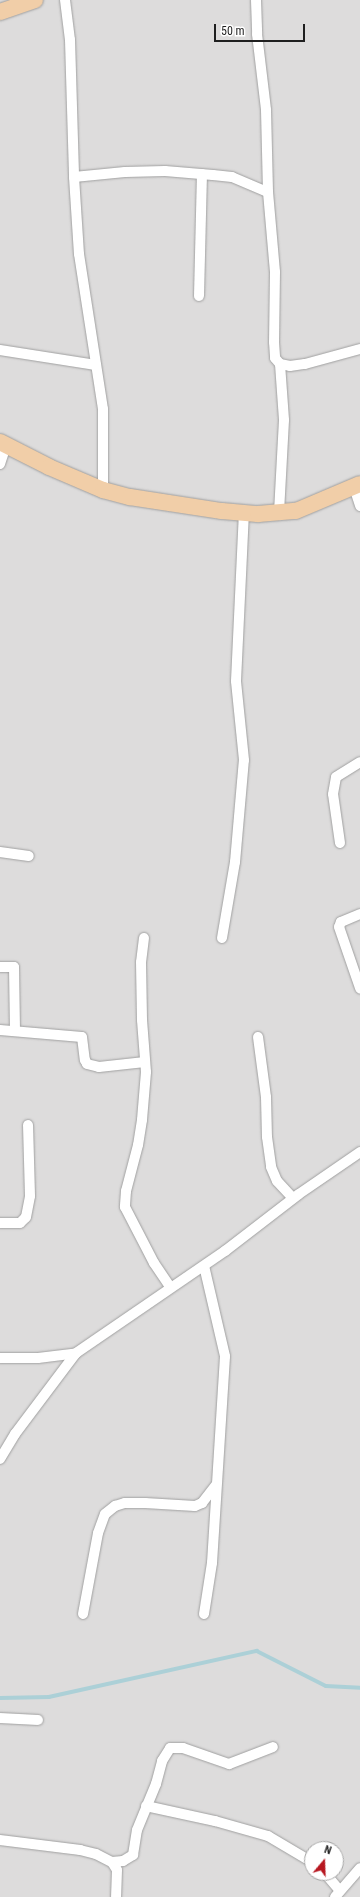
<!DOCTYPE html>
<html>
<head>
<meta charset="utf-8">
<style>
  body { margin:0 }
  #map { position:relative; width:360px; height:1897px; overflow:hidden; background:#efebe6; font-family:"Roboto Condensed",sans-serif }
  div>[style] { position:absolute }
  .residential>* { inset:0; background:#dddcdc }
  .stream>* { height:3.5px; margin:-1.75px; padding:0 1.75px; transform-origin:1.75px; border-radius:1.75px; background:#acd0d7 }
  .roads { filter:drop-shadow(0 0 1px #a0a0a0) drop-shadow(0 0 1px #a0a0a0) }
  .street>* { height:10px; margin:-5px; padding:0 5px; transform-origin:5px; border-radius:5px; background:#fff }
  .primary>* { height:16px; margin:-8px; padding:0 8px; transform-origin:8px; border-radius:8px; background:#f1cea8 }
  span { translate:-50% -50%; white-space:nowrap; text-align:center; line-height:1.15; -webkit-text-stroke:3px #fff; paint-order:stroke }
  .north { position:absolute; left:304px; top:1841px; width:40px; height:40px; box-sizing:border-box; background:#fff; border:1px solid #a5a5a5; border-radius:50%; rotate:19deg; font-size:11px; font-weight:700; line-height:16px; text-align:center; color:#1f1f1f }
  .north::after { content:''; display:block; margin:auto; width:14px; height:18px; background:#b71720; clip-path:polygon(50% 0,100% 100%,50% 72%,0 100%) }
  .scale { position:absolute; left:214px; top:24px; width:91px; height:18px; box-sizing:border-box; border:2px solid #1f1f1f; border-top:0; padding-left:5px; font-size:12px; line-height:14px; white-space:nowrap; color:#1f1f1f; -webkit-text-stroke:3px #fff; paint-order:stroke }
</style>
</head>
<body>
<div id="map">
  <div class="residential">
    <div style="clip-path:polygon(evenodd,0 0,360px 0,360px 1897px,0 1897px,0 0,312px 1849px,336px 1849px,336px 1873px,312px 1873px,312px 1849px)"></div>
  </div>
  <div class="stream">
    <div style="left:0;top:1698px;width:49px;rotate:-1.2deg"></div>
    <div style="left:49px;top:1697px;width:213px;rotate:-12.5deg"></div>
    <div style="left:257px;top:1651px;width:77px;rotate:26.9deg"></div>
    <div style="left:326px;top:1686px;width:34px;rotate:3deg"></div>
  </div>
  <div class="roads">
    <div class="street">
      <div style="left:65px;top:0;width:40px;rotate:82.9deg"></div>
      <div style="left:70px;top:40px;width:137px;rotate:88.3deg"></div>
      <div style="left:74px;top:177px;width:77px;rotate:86.3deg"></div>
      <div style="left:79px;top:254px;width:157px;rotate:81.2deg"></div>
      <div style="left:103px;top:409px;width:81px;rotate:90deg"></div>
      <div style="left:256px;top:0;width:34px;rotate:88deg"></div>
      <div style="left:257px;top:34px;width:77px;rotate:83.2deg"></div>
      <div style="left:266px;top:110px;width:82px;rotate:88.6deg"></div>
      <div style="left:268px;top:192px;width:80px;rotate:85deg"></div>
      <div style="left:275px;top:272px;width:70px;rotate:90.8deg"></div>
      <div style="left:274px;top:342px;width:16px;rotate:86deg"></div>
      <div style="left:275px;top:358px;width:8px;rotate:50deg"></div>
      <div style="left:280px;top:364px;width:56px;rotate:85.9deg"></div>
      <div style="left:284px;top:420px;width:92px;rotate:93.1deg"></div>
      <div style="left:74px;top:177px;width:51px;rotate:-5.6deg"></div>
      <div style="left:125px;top:172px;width:40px;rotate:-1.4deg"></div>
      <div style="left:165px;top:171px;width:48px;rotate:4.8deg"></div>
      <div style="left:213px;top:175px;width:19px;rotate:6deg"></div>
      <div style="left:232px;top:177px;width:39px;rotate:23deg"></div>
      <div style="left:199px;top:296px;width:122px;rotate:-88.6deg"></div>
      <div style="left:0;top:350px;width:97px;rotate:8.9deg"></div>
      <div style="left:280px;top:364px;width:10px;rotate:11deg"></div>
      <div style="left:290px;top:366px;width:15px;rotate:-8deg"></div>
      <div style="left:305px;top:364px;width:57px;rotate:-15.3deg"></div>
      <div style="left:0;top:464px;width:20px;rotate:-72deg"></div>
      <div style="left:354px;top:487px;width:20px;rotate:72deg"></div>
      <div style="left:340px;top:843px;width:49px;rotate:-98.1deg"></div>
      <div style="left:333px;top:794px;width:17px;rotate:-80deg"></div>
      <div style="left:336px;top:777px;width:28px;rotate:-32deg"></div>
      <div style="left:0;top:852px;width:29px;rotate:8deg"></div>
      <div style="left:360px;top:914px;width:21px;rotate:157deg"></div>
      <div style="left:341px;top:922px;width:5px;rotate:112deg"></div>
      <div style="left:339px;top:927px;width:65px;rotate:71deg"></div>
      <div style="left:144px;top:938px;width:24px;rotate:97deg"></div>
      <div style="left:141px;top:962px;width:58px;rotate:89deg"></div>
      <div style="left:142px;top:1020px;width:52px;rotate:85.6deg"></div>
      <div style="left:146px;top:1072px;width:48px;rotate:94.8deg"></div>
      <div style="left:142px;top:1120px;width:25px;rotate:99deg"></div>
      <div style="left:138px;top:1145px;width:48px;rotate:104.6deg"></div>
      <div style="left:126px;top:1191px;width:16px;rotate:94deg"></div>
      <div style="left:125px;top:1207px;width:63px;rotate:62.6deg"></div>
      <div style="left:154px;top:1263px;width:29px;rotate:56deg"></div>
      <div style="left:222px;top:938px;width:77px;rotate:-80.3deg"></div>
      <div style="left:235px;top:862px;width:102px;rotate:-85deg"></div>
      <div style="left:244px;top:760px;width:79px;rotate:-95.8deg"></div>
      <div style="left:236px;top:681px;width:168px;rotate:-87.3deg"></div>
      <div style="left:0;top:967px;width:14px"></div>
      <div style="left:14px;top:967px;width:64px;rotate:89.1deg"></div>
      <div style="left:0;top:1030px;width:82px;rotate:4.9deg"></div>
      <div style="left:82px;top:1037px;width:23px;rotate:83deg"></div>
      <div style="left:85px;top:1060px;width:4px;rotate:63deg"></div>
      <div style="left:87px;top:1064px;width:12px;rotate:14deg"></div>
      <div style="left:99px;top:1067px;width:46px;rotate:-6.2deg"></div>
      <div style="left:258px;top:1037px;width:61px;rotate:82.4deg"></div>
      <div style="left:266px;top:1097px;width:40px;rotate:88.6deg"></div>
      <div style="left:267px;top:1137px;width:30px;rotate:82deg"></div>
      <div style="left:271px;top:1167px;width:15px;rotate:67deg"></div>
      <div style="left:277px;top:1181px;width:23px;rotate:47deg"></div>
      <div style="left:0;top:1223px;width:20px"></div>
      <div style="left:20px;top:1223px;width:8px;rotate:-45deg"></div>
      <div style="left:26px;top:1217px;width:21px;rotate:-79deg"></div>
      <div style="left:30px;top:1196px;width:71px;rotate:-91.6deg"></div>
      <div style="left:0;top:1358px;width:38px"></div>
      <div style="left:38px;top:1358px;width:38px;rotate:-7deg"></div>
      <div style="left:0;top:1459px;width:29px;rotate:-59deg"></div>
      <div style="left:15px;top:1434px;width:101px;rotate:-53deg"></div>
      <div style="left:76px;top:1353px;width:181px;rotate:-34.4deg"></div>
      <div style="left:225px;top:1251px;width:93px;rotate:-37.6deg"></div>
      <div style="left:299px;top:1194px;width:74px;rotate:-34.5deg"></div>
      <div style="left:83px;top:1614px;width:82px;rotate:-79.5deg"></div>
      <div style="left:98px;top:1533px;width:20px;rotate:-70deg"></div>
      <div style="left:105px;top:1514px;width:13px;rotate:-39deg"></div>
      <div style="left:115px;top:1506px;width:10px;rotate:-17deg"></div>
      <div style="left:125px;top:1503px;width:20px"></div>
      <div style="left:145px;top:1503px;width:50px;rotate:3.4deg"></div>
      <div style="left:195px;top:1506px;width:8px;rotate:-23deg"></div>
      <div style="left:202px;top:1503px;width:23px;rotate:-52deg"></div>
      <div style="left:204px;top:1614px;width:52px;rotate:-81.1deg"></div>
      <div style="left:212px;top:1563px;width:207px;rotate:-86.4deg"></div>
      <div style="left:225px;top:1356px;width:92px;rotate:-103.1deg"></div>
      <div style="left:0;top:1718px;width:38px;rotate:3deg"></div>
      <div style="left:146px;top:1806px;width:71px;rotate:12.3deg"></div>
      <div style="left:215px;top:1821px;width:55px;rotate:15.8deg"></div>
      <div style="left:268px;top:1836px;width:51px;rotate:30.6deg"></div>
      <div style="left:0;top:1840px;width:81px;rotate:7.1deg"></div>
      <div style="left:80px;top:1850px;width:16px;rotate:14deg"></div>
      <div style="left:96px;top:1854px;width:18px;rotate:27deg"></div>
      <div style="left:112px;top:1862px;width:9px;rotate:58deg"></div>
      <div style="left:117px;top:1870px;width:27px;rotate:92deg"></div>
      <div style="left:112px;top:1862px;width:11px;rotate:-5deg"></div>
      <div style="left:123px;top:1861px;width:12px;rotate:-31deg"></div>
      <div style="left:133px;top:1855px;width:25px;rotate:-81deg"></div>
      <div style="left:137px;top:1830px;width:50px;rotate:-67.6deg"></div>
      <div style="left:156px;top:1784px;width:24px;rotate:-75deg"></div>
      <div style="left:162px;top:1761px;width:15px;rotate:-58deg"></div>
      <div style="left:170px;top:1748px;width:13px"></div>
      <div style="left:183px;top:1748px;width:49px;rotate:19.2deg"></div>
      <div style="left:229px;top:1764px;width:47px;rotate:-21.1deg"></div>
      <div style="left:325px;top:1873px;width:23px;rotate:50deg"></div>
      <div style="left:335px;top:1897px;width:38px;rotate:-49deg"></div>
    </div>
    <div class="primary">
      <div style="left:0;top:12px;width:37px;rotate:-19deg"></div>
      <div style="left:0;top:442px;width:55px;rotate:27deg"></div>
      <div style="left:49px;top:467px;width:59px;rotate:23.1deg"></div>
      <div style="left:103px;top:490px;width:28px;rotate:15deg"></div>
      <div style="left:130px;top:497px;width:93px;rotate:8.7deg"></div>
      <div style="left:222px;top:511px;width:36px;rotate:5deg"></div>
      <div style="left:258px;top:514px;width:38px;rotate:-5deg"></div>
      <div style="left:296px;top:511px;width:69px;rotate:-22.9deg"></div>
    </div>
  </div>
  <div class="north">N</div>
  <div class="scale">50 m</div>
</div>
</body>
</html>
